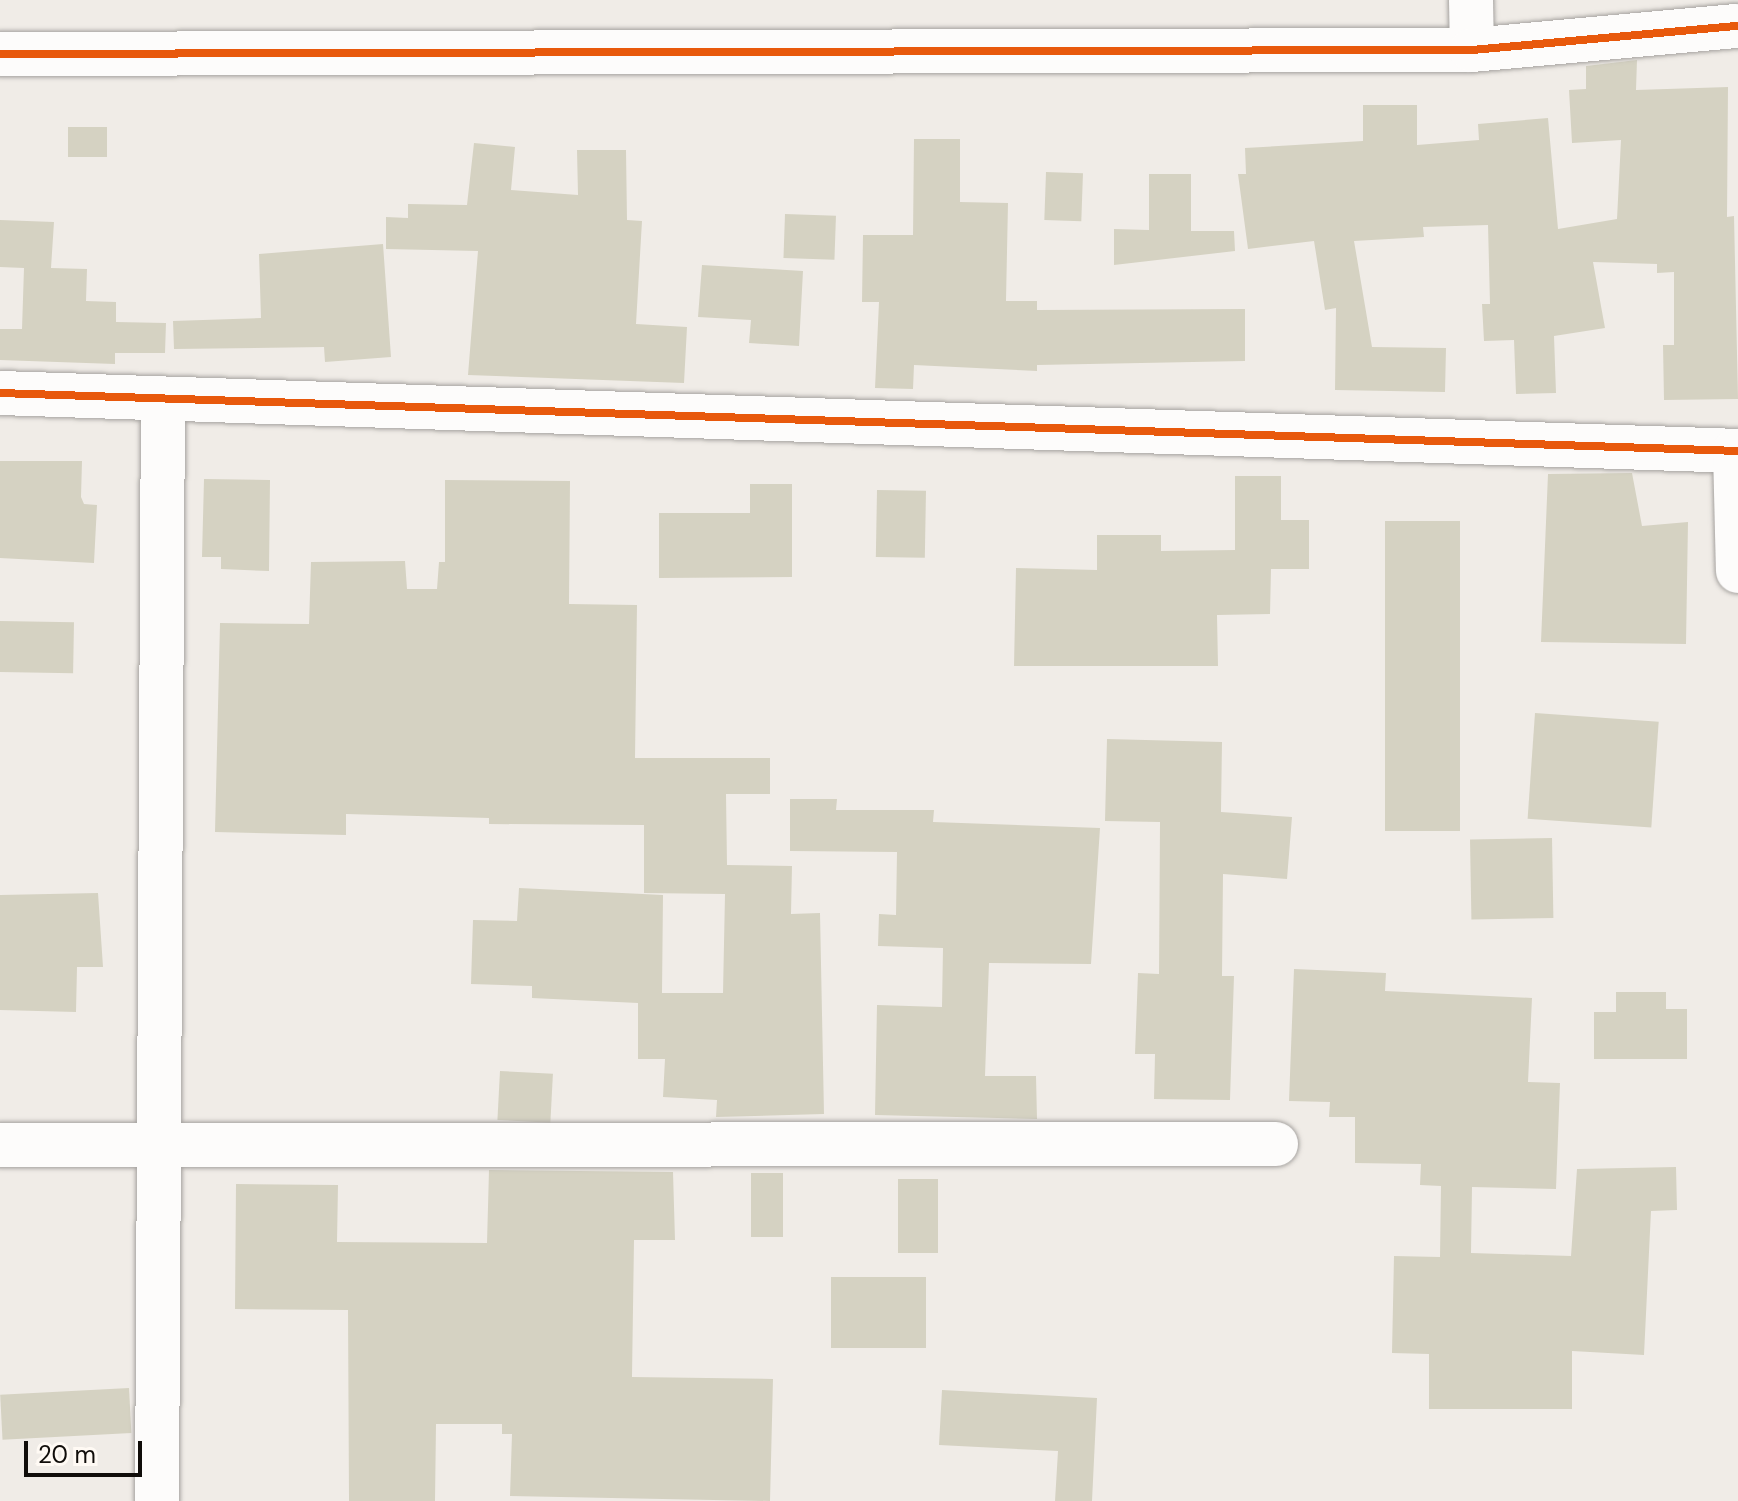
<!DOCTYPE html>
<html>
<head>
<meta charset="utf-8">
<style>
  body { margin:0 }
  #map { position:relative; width:1738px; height:1501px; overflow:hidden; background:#f0ece7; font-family:"DM Sans",sans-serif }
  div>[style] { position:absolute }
  .building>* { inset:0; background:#d5d2c2; transform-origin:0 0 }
  .roads { filter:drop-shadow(0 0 2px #a6a3a0) drop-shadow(0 0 2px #a6a3a0) }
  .minor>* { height:44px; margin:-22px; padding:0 22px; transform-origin:22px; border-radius:22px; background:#fdfcfb }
  .cycleway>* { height:8px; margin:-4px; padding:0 4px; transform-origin:4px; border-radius:4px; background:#e8590c }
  span { translate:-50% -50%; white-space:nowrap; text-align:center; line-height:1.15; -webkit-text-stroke:6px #fffaf4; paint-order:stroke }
  .scale { position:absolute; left:24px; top:1441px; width:118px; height:36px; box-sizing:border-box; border:4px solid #100d0a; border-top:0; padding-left:10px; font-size:24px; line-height:28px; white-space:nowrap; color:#100d0a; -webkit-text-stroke:6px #fffaf4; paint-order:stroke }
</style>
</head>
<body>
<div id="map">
  <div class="building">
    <div style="clip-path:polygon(1637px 60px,1636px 90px,1728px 87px,1727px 217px,1734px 216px,1738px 399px,1664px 400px,1663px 345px,1674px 345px,1674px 272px,1657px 273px,1657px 264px,1593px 262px,1605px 328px,1554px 336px,1556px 393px,1516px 394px,1514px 340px,1484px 341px,1482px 304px,1490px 304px,1488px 225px,1423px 227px,1424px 237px,1354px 241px,1372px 347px,1446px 348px,1445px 392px,1335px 390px,1336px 308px,1325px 310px,1314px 241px,1248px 249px,1238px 174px,1246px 174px,1245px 148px,1363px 141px,1363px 105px,1417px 105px,1417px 145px,1479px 140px,1478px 124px,1548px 118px,1558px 229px,1617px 219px,1621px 140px,1572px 143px,1569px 90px,1586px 89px,1586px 66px)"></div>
    <div style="left:107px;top:127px;width:30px;height:39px;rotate:90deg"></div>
    <div style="clip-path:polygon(914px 139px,960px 139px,960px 202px,1008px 203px,1006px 301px,1037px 301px,1037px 310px,1245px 309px,1245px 361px,1037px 365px,1037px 371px,914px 365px,913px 389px,875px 388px,879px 302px,862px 302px,863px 235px,913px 235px)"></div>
    <div style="clip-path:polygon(474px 143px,515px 147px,511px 190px,578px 195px,577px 150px,626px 150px,627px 220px,642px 221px,636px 324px,687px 327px,684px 383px,468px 375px,478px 251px,386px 249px,386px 217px,408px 218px,408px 204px,467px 205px)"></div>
    <div style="left:1046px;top:172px;width:37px;height:48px;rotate:2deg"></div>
    <div style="clip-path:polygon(1149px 174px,1191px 174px,1191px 231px,1234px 231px,1235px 251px,1114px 265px,1114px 229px,1149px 230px)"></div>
    <div style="left:785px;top:214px;width:51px;height:44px;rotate:2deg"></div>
    <div style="clip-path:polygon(0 220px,54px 222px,51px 268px,87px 269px,86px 301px,116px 302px,116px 322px,166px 323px,165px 353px,115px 353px,115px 364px,0 360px,0 329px,22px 329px,24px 268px,0 267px)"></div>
    <div style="clip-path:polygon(383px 244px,391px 357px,325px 362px,324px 347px,174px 349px,173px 321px,261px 318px,259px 254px)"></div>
    <div style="clip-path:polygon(702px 265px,803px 271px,799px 346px,749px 343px,751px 320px,698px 317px)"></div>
    <div style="clip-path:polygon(0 461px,82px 461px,81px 497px,84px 504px,97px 505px,94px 563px,0 558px)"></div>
    <div style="clip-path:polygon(1632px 473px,1642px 526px,1688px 522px,1686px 644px,1541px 642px,1548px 474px)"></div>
    <div style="clip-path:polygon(1235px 476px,1281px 476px,1281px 520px,1309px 520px,1309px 569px,1271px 569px,1270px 614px,1217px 615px,1218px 666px,1014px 666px,1016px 568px,1097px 570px,1097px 535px,1161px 535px,1161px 551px,1235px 550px)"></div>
    <div style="clip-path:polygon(204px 479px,270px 480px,269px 571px,221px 569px,221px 557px,202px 557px)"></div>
    <div style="clip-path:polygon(445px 480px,570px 481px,569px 604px,637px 605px,635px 758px,770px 758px,770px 794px,726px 794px,727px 865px,792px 866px,791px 914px,820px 913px,824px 1114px,716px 1117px,717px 1100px,663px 1097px,665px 1059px,638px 1059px,638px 1003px,532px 998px,532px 986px,471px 984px,473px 920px,517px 921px,519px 888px,663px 895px,662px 993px,723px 993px,725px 894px,644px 893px,644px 825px,489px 824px,489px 818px,346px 814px,346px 835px,215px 832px,220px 623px,309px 624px,311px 562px,405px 561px,407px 589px,437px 589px,439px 562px,445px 562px)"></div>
    <div style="clip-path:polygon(750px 484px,792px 484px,792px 577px,659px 578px,659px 513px,750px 513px)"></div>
    <div style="left:877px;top:490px;width:49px;height:67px;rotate:1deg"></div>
    <div style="left:1385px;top:521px;width:75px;height:310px"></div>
    <div style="left:0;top:621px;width:74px;height:51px;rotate:1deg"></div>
    <div style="left:1535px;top:713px;width:124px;height:106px;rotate:4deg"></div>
    <div style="clip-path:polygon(1107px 739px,1222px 742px,1221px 812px,1292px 817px,1287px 879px,1223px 874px,1222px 976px,1234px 976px,1230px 1100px,1154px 1099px,1155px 1054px,1135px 1054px,1138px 973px,1159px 974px,1160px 822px,1105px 821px)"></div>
    <div style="clip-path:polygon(790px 799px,837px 799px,836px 810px,934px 810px,933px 822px,1100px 828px,1091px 964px,989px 963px,985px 1076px,1036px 1076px,1037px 1119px,875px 1115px,877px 1005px,942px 1007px,943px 948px,878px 946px,879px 914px,896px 915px,897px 852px,790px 851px)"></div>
    <div style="left:1552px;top:838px;width:80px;height:82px;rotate:89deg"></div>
    <div style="clip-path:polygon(98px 893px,103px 967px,77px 967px,76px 1012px,0 1010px,0 895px)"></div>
    <div style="clip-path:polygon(1294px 969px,1386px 973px,1385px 991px,1532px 998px,1528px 1082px,1560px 1083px,1556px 1189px,1472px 1187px,1471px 1253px,1571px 1256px,1577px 1169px,1676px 1167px,1677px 1210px,1651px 1211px,1644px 1355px,1572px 1351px,1572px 1409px,1429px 1409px,1429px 1354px,1392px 1353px,1394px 1256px,1440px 1257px,1441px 1186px,1420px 1185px,1421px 1164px,1355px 1163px,1355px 1117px,1329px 1117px,1330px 1102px,1289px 1101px)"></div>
    <div style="clip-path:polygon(1616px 992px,1666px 992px,1666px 1009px,1687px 1009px,1687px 1059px,1594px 1059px,1594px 1012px,1616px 1012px)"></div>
    <div style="left:500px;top:1071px;width:53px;height:49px;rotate:3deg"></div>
    <div style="clip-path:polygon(489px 1170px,673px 1172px,675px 1240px,634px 1240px,632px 1377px,773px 1379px,770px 1501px,510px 1496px,512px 1434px,502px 1434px,502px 1424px,436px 1424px,435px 1501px,349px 1501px,348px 1310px,235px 1309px,236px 1184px,338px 1185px,337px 1242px,487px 1243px)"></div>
    <div style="left:751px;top:1173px;width:32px;height:64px"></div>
    <div style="left:898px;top:1179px;width:40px;height:74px"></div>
    <div style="left:831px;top:1277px;width:95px;height:71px"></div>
    <div style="left:129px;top:1388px;width:45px;height:129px;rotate:87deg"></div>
    <div style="clip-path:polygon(942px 1390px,1097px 1398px,1092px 1501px,1055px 1501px,1058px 1451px,939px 1445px)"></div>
  </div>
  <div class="roads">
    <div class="minor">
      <div style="left:1471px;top:0;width:50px;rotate:88.9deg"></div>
      <div style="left:0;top:54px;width:1472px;rotate:-0.16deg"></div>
      <div style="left:1472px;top:50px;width:267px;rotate:-5.2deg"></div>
      <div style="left:0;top:393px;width:1739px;rotate:1.91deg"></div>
      <div style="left:1735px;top:451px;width:120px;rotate:88.6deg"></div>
      <div style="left:0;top:1145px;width:1276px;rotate:-0.04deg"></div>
      <div style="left:157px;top:1501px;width:1101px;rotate:-89.69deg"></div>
    </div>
  </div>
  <div class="cycleway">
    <div style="left:0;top:54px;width:1472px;rotate:-0.16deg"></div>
    <div style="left:1472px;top:50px;width:267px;rotate:-5.2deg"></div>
    <div style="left:0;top:393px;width:1739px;rotate:1.91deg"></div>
  </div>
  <div class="scale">20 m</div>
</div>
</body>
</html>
